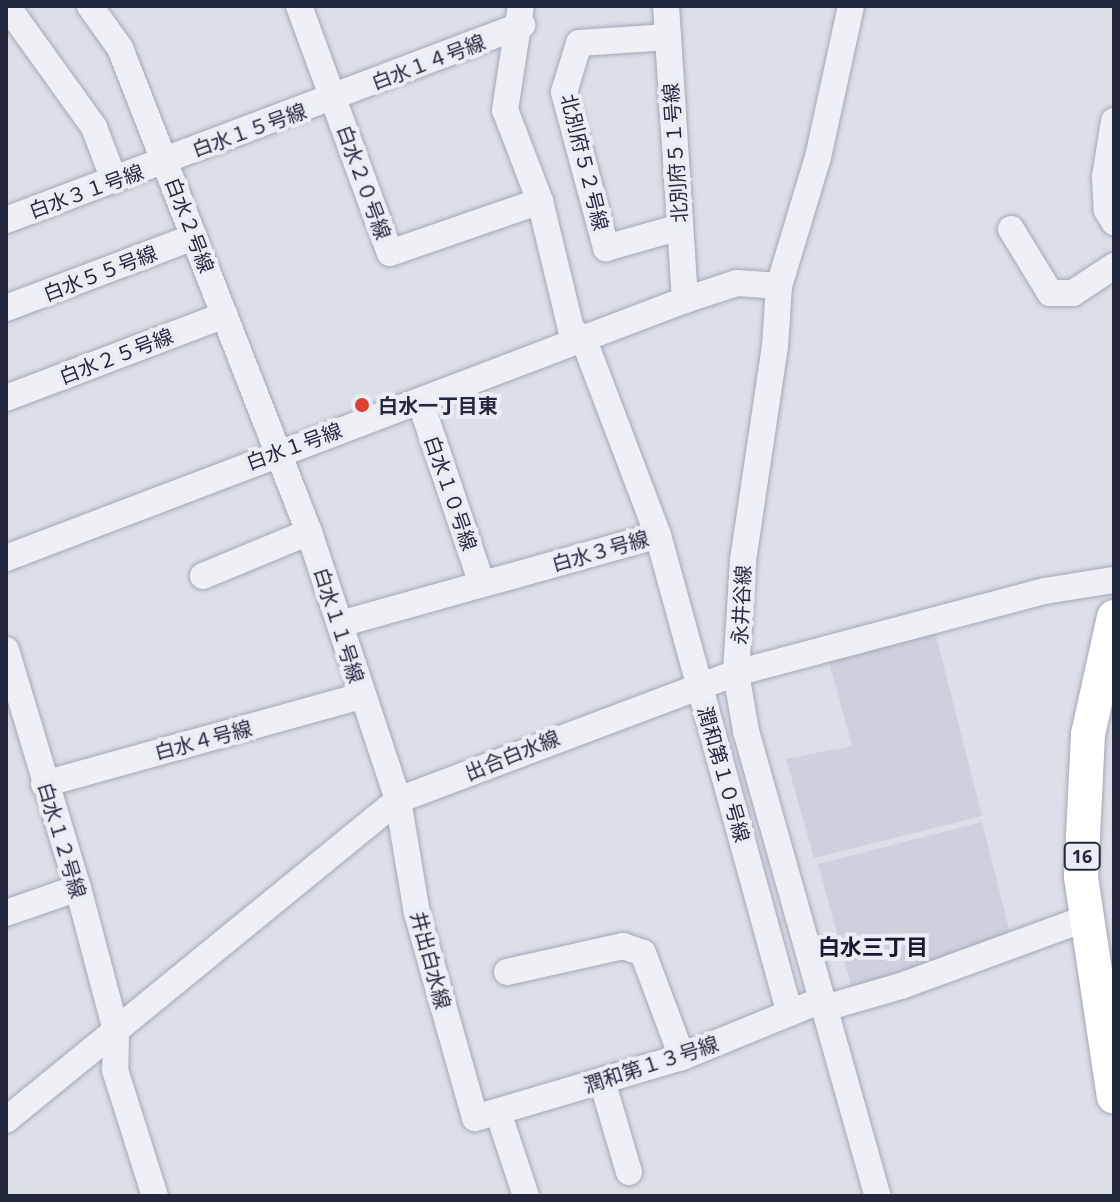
<!DOCTYPE html>
<html>
<head>
<meta charset="utf-8">
<style>
  body { margin:0 }
  #map { position:relative; width:1120px; height:1202px; overflow:hidden; background:#dcdee8; font-family:"Open Sans","Noto Sans JP",sans-serif }
  div>[style] { position:absolute }
  .built>* { inset:0; background:#ced0dd }
  .roads { filter:drop-shadow(0 0 2px #a5a7b5) drop-shadow(0 0 2px #a5a7b5) }
  .minor>* { height:26px; margin:-13px; padding:0 13px; transform-origin:13px; border-radius:13px; background:#eff0f6 }
  .major>* { height:34px; margin:-17px; padding:0 17px; transform-origin:17px; border-radius:17px; background:#fff }
  .dots>* { width:22px; height:22px; translate:-50% -50%; box-sizing:border-box; border:4px solid #ebedf5; border-radius:50% }
  span { translate:-50% -50%; white-space:nowrap; text-align:center; line-height:1.15; -webkit-text-stroke:8px #ebedf5; paint-order:stroke }
  .shield-label span { padding:2px 6px; background:#ebedf5; border:2px solid; border-radius:6px; -webkit-text-stroke-width:0 }
  .shield-label { font-size:18px; color:#24283f; font-weight:700 }
  .street-label { font-size:20px; color:#24283f }
  .poi-label { font-size:20px; color:#24283f; font-weight:700 }
  .left { translate:0 -50%; text-align:left }
  .neighbourhood-label { font-size:22px; color:#171a2f; font-weight:700 }
  .frame { position:absolute; inset:0; border:8px solid #24283f; pointer-events:none }
</style>
</head>
<body>
<div id="map">
  <div class="built">
    <div style="clip-path:polygon(935px 632px,982px 816px,814px 858px,786px 759px,852px 746px,828px 658px)"></div>
    <div style="clip-path:polygon(982px 822px,1010px 933px,853px 992px,818px 864px)"></div>
  </div>
  <div class="roads">
    <div class="minor">
      <div style="left:7px;top:6px;width:149px;rotate:54.3deg"></div>
      <div style="left:94px;top:127px;width:57px;rotate:69.3deg"></div>
      <div style="left:90px;top:6px;width:52px;rotate:54.5deg"></div>
      <div style="left:120px;top:48px;width:520px;rotate:68.67deg"></div>
      <div style="left:309px;top:532px;width:282px;rotate:71.6deg"></div>
      <div style="left:398px;top:800px;width:115px;rotate:80.5deg"></div>
      <div style="left:417px;top:913px;width:213px;rotate:74.2deg"></div>
      <div style="left:475px;top:1118px;width:216px;rotate:-16.4deg"></div>
      <div style="left:682px;top:1057px;width:151px;rotate:-22.2deg"></div>
      <div style="left:299px;top:6px;width:263px;rotate:69.8deg"></div>
      <div style="left:390px;top:253px;width:159px;rotate:-19.1deg"></div>
      <div style="left:666px;top:6px;width:295px;rotate:86.3deg"></div>
      <div style="left:851px;top:6px;width:155px;rotate:102.3deg"></div>
      <div style="left:818px;top:157px;width:135px;rotate:106.8deg"></div>
      <div style="left:779px;top:286px;width:60px;rotate:93.8deg"></div>
      <div style="left:775px;top:346px;width:217px;rotate:98.5deg"></div>
      <div style="left:743px;top:561px;width:112px;rotate:93.6deg"></div>
      <div style="left:736px;top:673px;width:59px;rotate:80.2deg"></div>
      <div style="left:746px;top:731px;width:483px;rotate:74.2deg"></div>
      <div style="left:668px;top:37px;width:89px;rotate:176.1deg"></div>
      <div style="left:579px;top:43px;width:51px;rotate:107deg"></div>
      <div style="left:564px;top:92px;width:162px;rotate:74.9deg"></div>
      <div style="left:606px;top:248px;width:77px;rotate:-15.8deg"></div>
      <div style="left:1114px;top:121px;width:57px;rotate:99.1deg"></div>
      <div style="left:1105px;top:177px;width:33px;rotate:87deg"></div>
      <div style="left:1107px;top:210px;width:14px;rotate:60deg"></div>
      <div style="left:6px;top:220px;width:552px;rotate:-20.7deg"></div>
      <div style="left:1011px;top:229px;width:75px;rotate:58.6deg"></div>
      <div style="left:1050px;top:293px;width:23px"></div>
      <div style="left:1073px;top:293px;width:49px;rotate:-33.4deg"></div>
      <div style="left:6px;top:308px;width:201px;rotate:-20.7deg"></div>
      <div style="left:6px;top:398px;width:234px;rotate:-20.8deg"></div>
      <div style="left:420px;top:401px;width:193px;rotate:71.3deg"></div>
      <div style="left:658px;top:535px;width:496px;rotate:74.6deg"></div>
      <div style="left:6px;top:558px;width:726px;rotate:-20.81deg"></div>
      <div style="left:685px;top:300px;width:55px;rotate:-18.1deg"></div>
      <div style="left:737px;top:283px;width:42px;rotate:4.1deg"></div>
      <div style="left:203px;top:576px;width:115px;rotate:-22.5deg"></div>
      <div style="left:340px;top:624px;width:330px;rotate:-15.6deg"></div>
      <div style="left:658px;top:535px;width:209px;rotate:-110.8deg"></div>
      <div style="left:584px;top:340px;width:17px;rotate:-140deg"></div>
      <div style="left:571px;top:329px;width:132px;rotate:-103.6deg"></div>
      <div style="left:540px;top:201px;width:97px;rotate:-111deg"></div>
      <div style="left:505px;top:110px;width:105px;rotate:-81.3deg"></div>
      <div style="left:6px;top:650px;width:249px;rotate:73.2deg"></div>
      <div style="left:78px;top:888px;width:148px;rotate:75.1deg"></div>
      <div style="left:116px;top:1031px;width:39px;rotate:91deg"></div>
      <div style="left:115px;top:1070px;width:132px;rotate:72.4deg"></div>
      <div style="left:44px;top:784px;width:330px;rotate:-15.5deg"></div>
      <div style="left:6px;top:913px;width:76px;rotate:-19.1deg"></div>
      <div style="left:507px;top:972px;width:119px;rotate:-12.6deg"></div>
      <div style="left:623px;top:946px;width:21px;rotate:19deg"></div>
      <div style="left:643px;top:953px;width:111px;rotate:69.4deg"></div>
      <div style="left:825px;top:1008px;width:79px;rotate:-16.1deg"></div>
      <div style="left:901px;top:986px;width:198px;rotate:-20.1deg"></div>
      <div style="left:602px;top:1081px;width:95px;rotate:73.5deg"></div>
      <div style="left:498px;top:1112px;width:89px;rotate:71.6deg"></div>
      <div style="left:6px;top:1120px;width:506px;rotate:-39.23deg"></div>
      <div style="left:398px;top:800px;width:361px;rotate:-20.6deg"></div>
      <div style="left:736px;top:673px;width:320px;rotate:-14.9deg"></div>
      <div style="left:1045px;top:591px;width:70px;rotate:-9.1deg"></div>
    </div>
    <div class="major">
      <div style="left:1114px;top:617px;width:120px;rotate:102.5deg"></div>
      <div style="left:1088px;top:734px;width:143px;rotate:92.8deg"></div>
      <div style="left:1081px;top:877px;width:222px;rotate:81.5deg"></div>
    </div>
  </div>
  <div class="dots">
    <div style="left:362px;top:405px;background:#d94134"></div>
  </div>
  <div class="shield-label">
    <span style="left:1082px;top:856px">16</span>
  </div>
  <div class="street-label">
    <span style="left:428px;top:62px;rotate:-21deg">白水１４号線</span>
    <span style="left:249px;top:130px;rotate:-20deg">白水１５号線</span>
    <span style="left:675px;top:153px;rotate:-94deg">北別府５１号線</span>
    <span style="left:585px;top:162px;rotate:76deg">北別府５２号線</span>
    <span style="left:364px;top:182px;rotate:70deg">白水２０号線</span>
    <span style="left:86px;top:191px;rotate:-20deg">白水３１号線</span>
    <span style="left:190px;top:225px;rotate:69deg">白水２号線</span>
    <span style="left:100px;top:273px;rotate:-21deg">白水５５号線</span>
    <span style="left:116px;top:356px;rotate:-21deg">白水２５号線</span>
    <span style="left:294px;top:446px;rotate:-20deg">白水１号線</span>
    <span style="left:451px;top:493px;rotate:71deg">白水１０号線</span>
    <span style="left:600px;top:551px;rotate:-16deg">白水３号線</span>
    <span style="left:741px;top:605px;rotate:-87deg">永井谷線</span>
    <span style="left:339px;top:625px;rotate:72deg">白水１１号線</span>
    <span style="left:203px;top:740px;rotate:-15deg">白水４号線</span>
    <span style="left:512px;top:755px;rotate:-22deg">出合白水線</span>
    <span style="left:724px;top:774px;rotate:74deg">潤和第１０号線</span>
    <span style="left:62px;top:840px;rotate:73deg">白水１２号線</span>
    <span style="left:431px;top:960px;rotate:75deg">井出白水線</span>
    <span style="left:651px;top:1064px;rotate:-18deg">潤和第１３号線</span>
  </div>
  <div class="poi-label">
    <span class="left" style="left:378px;top:405px">白水一丁目東</span>
  </div>
  <div class="neighbourhood-label">
    <span style="left:873px;top:947px">白水三丁目</span>
  </div>
  <div class="frame"></div>
</div>
</body>
</html>
